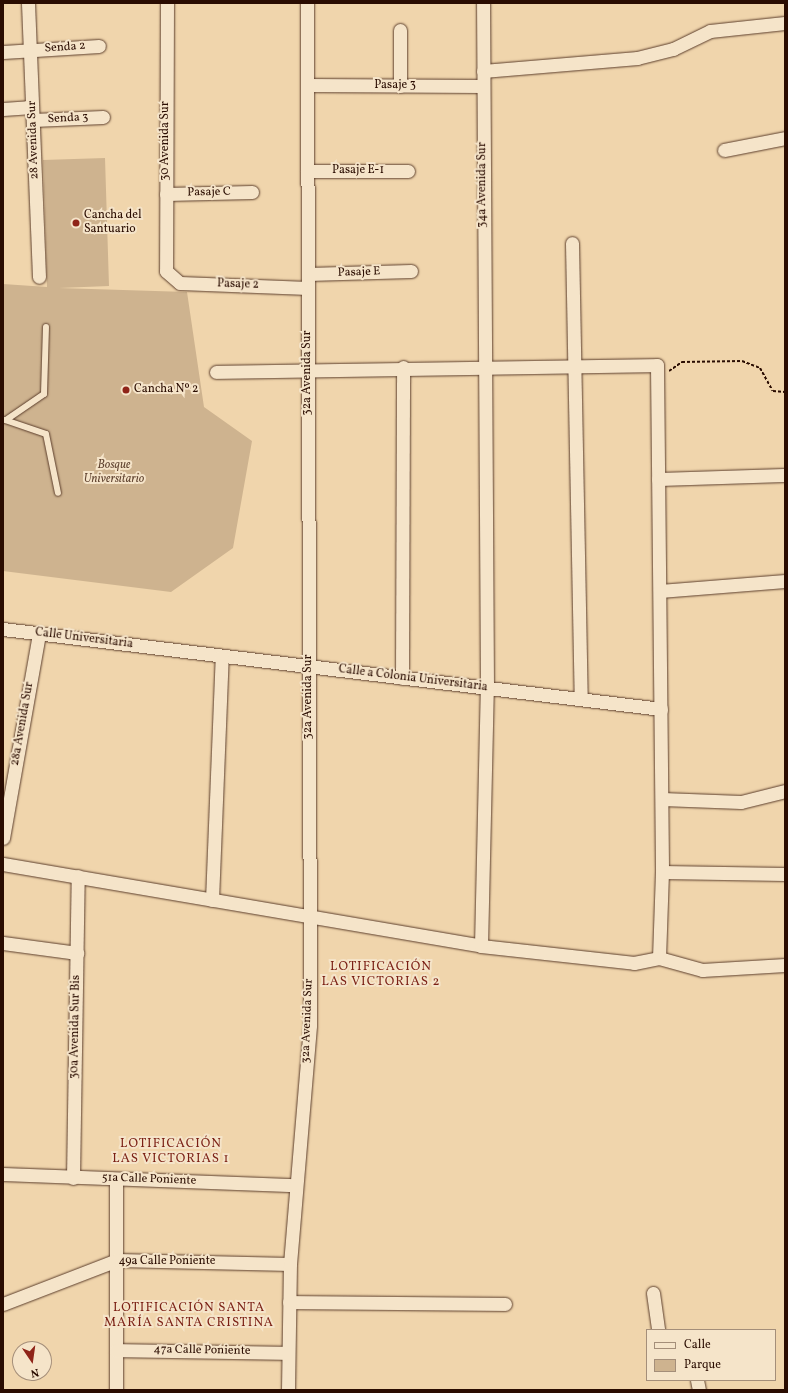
<!DOCTYPE html>
<html>
<head>
<meta charset="utf-8">
<style>
  body { margin:0 }
  #map { position:relative; width:788px; height:1393px; overflow:hidden; background:#f0d5ac; font-family:Vollkorn,serif }
  div>[style] { position:absolute }
  .green>* { inset:0; background:#ceb38f }
  .path>* { height:2px; margin-top:-1px; transform-origin:0; background:repeating-linear-gradient(90deg,#2a0c01 0 3px,transparent 0 5px) }
  .roads { filter:drop-shadow(0 0 1px #5c3e2c) drop-shadow(0 0 1px #5c3e2c) }
  .lane>* { height:6px; margin:-3px; padding:0 3px; transform-origin:3px; border-radius:3px; background:#f5e4c9 }
  .street>* { height:13px; margin:-6.5px; padding:0 6.5px; transform-origin:6.5px; border-radius:6.5px; background:#f5e4c9 }
  .dots>* { width:11px; height:11px; translate:-50% -50%; box-sizing:border-box; border:2px solid #f5e4c9; border-radius:50% }
  span { translate:-50% -50%; white-space:nowrap; text-align:center; line-height:1.15; -webkit-text-stroke:4px #f5e4c9; paint-order:stroke }
  .street-label { font-size:12px; color:#2a0c01 }
  .poi-label { font-size:12px; color:#2a0c01 }
  .left { translate:0 -50%; text-align:left }
  .park-label { font-size:12px; color:#634633; font-style:italic }
  .neighbourhood-label { font-size:13px; color:#7a1f14; letter-spacing:1px }
  .frame { position:absolute; inset:0; border:4px solid #2a0c01; pointer-events:none }
  .legend { position:absolute; left:646px; top:1329px; width:130px; height:52px; box-sizing:border-box; background:#f5e4c9; border:1px solid #a48e79; margin:0; padding:5px 7px; list-style:none; font-size:12px; color:#2a0c01 }
  .legend li { display:flex; align-items:center; gap:8px; height:20px }
  .legend b { width:20px; border:1px solid #a48e79 }
  .north { position:absolute; left:12px; top:1341px; width:40px; height:40px; box-sizing:border-box; background:#f5e4c9; border:1px solid #a48e79; border-radius:50%; rotate:167deg; font-size:11px; font-weight:700; line-height:16px; text-align:center; color:#2a0c01 }
  .north::after { content:''; display:block; margin:auto; width:14px; height:18px; background:#8f2418; clip-path:polygon(50% 0,100% 100%,50% 72%,0 100%) }
</style>
</head>
<body>
<div id="map">
  <div class="green">
    <div style="clip-path:polygon(105px 158px,109px 286px,59px 288px,187px 292px,204px 407px,252px 441px,233px 548px,171px 592px,3px 571px,3px 284px,47px 287px,43px 160px)"></div>
  </div>
  <div class="path">
    <div style="left:669px;top:371px;width:16px;rotate:-35deg"></div>
    <div style="left:682px;top:362px;width:60px;rotate:-1deg"></div>
    <div style="left:742px;top:361px;width:19px;rotate:21deg"></div>
    <div style="left:760px;top:368px;width:26px;rotate:61deg"></div>
    <div style="left:773px;top:391px;width:12px;rotate:5deg"></div>
  </div>
  <div class="roads">
    <div class="lane">
      <div style="left:5px;top:420px;width:43px;rotate:18.9deg"></div>
      <div style="left:46px;top:434px;width:60px;rotate:78.5deg"></div>
      <div style="left:6px;top:420px;width:46px;rotate:-34.4deg"></div>
      <div style="left:44px;top:394px;width:67px;rotate:-88.3deg"></div>
    </div>
    <div class="street">
      <div style="left:28px;top:3px;width:274px;rotate:87.7deg"></div>
      <div style="left:167px;top:3px;width:268px;rotate:90.2deg"></div>
      <div style="left:166px;top:271px;width:18px;rotate:41deg"></div>
      <div style="left:180px;top:283px;width:128px;rotate:2.2deg"></div>
      <div style="left:400px;top:30px;width:56px;rotate:90deg"></div>
      <div style="left:3px;top:52px;width:96px;rotate:-3.6deg"></div>
      <div style="left:483px;top:71px;width:155px;rotate:-4.8deg"></div>
      <div style="left:637px;top:58px;width:37px;rotate:-14deg"></div>
      <div style="left:673px;top:49px;width:41px;rotate:-25.9deg"></div>
      <div style="left:710px;top:31px;width:75px;rotate:-6.1deg"></div>
      <div style="left:307px;top:85px;width:176px;rotate:0.3deg"></div>
      <div style="left:3px;top:109px;width:29px;rotate:-4deg"></div>
      <div style="left:33px;top:120px;width:70px;rotate:-2.5deg"></div>
      <div style="left:724px;top:150px;width:62px;rotate:-11.1deg"></div>
      <div style="left:307px;top:171px;width:101px"></div>
      <div style="left:166px;top:194px;width:86px;rotate:-1.3deg"></div>
      <div style="left:572px;top:243px;width:456px;rotate:88.9deg"></div>
      <div style="left:308px;top:274px;width:103px;rotate:-1.7deg"></div>
      <div style="left:216px;top:372px;width:441px;rotate:-0.9deg"></div>
      <div style="left:657px;top:365px;width:507px;rotate:89.43deg"></div>
      <div style="left:662px;top:872px;width:86px;rotate:92deg"></div>
      <div style="left:658px;top:479px;width:127px;rotate:-1.8deg"></div>
      <div style="left:660px;top:591px;width:125px;rotate:-4.6deg"></div>
      <div style="left:3px;top:629px;width:663px;rotate:6.93deg"></div>
      <div style="left:402px;top:678px;width:311px;rotate:-89.8deg"></div>
      <div style="left:662px;top:799px;width:79px;rotate:2.2deg"></div>
      <div style="left:741px;top:802px;width:45px;rotate:-14deg"></div>
      <div style="left:3px;top:838px;width:207px;rotate:-80deg"></div>
      <div style="left:3px;top:864px;width:485px;rotate:9.7deg"></div>
      <div style="left:481px;top:946px;width:154px;rotate:6.3deg"></div>
      <div style="left:634px;top:963px;width:25px;rotate:-11deg"></div>
      <div style="left:659px;top:958px;width:45px;rotate:15.6deg"></div>
      <div style="left:702px;top:970px;width:83px;rotate:-3.4deg"></div>
      <div style="left:662px;top:872px;width:123px;rotate:0.9deg"></div>
      <div style="left:212px;top:900px;width:244px;rotate:-87.7deg"></div>
      <div style="left:3px;top:943px;width:75px;rotate:7.7deg"></div>
      <div style="left:481px;top:946px;width:258px;rotate:-88.7deg"></div>
      <div style="left:487px;top:688px;width:685px;rotate:-90.33deg"></div>
      <div style="left:3px;top:1174px;width:292px;rotate:2.2deg"></div>
      <div style="left:73px;top:1178px;width:302px;rotate:-89.1deg"></div>
      <div style="left:116px;top:1180px;width:210px;rotate:90deg"></div>
      <div style="left:653px;top:1293px;width:37px;rotate:82deg"></div>
      <div style="left:289px;top:1302px;width:216px;rotate:0.5deg"></div>
      <div style="left:3px;top:1304px;width:122px;rotate:-21.1deg"></div>
      <div style="left:117px;top:1260px;width:173px;rotate:1.3deg"></div>
      <div style="left:116px;top:1350px;width:172px;rotate:1deg"></div>
      <div style="left:697px;top:1380px;width:10px;rotate:79deg"></div>
      <div style="left:288px;top:1390px;width:126px;rotate:-89.1deg"></div>
      <div style="left:290px;top:1264px;width:240px;rotate:-85.2deg"></div>
      <div style="left:310px;top:1025px;width:1022px;rotate:-90.17deg"></div>
    </div>
  </div>
  <div class="dots">
    <div style="left:76px;top:223px;background:#8f2418"></div>
    <div style="left:126px;top:390px;background:#8f2418"></div>
  </div>
  <div class="street-label">
    <span style="left:65px;top:48px;rotate:-4deg">Senda 2</span>
    <span style="left:395px;top:86px">Pasaje 3</span>
    <span style="left:68px;top:119px;rotate:-3deg">Senda 3</span>
    <span style="left:34px;top:140px;rotate:-92deg">28 Avenida Sur</span>
    <span style="left:166px;top:141px;rotate:-90deg">30 Avenida Sur</span>
    <span style="left:358px;top:171px">Pasaje E-1</span>
    <span style="left:483px;top:185px;rotate:-90deg">34a Avenida Sur</span>
    <span style="left:209px;top:193px;rotate:-1deg">Pasaje C</span>
    <span style="left:359px;top:273px;rotate:-2deg">Pasaje E</span>
    <span style="left:238px;top:285px;rotate:2deg">Pasaje 2</span>
    <span style="left:308px;top:373px;rotate:-90deg">32a Avenida Sur</span>
    <span style="left:84px;top:639px;rotate:7deg">Calle Universitaria</span>
    <span style="left:413px;top:679px;rotate:7deg">Calle a Colonia Universitaria</span>
    <span style="left:309px;top:697px;rotate:-90deg">32a Avenida Sur</span>
    <span style="left:23px;top:724px;rotate:-80deg">28a Avenida Sur</span>
    <span style="left:308px;top:1021px;rotate:-88deg">32a Avenida Sur</span>
    <span style="left:76px;top:1027px;rotate:-89deg">30a Avenida Sur Bis</span>
    <span style="left:149px;top:1180px;rotate:2deg">51a Calle Poniente</span>
    <span style="left:167px;top:1262px">49a Calle Poniente</span>
    <span style="left:202px;top:1351px;rotate:1deg">47a Calle Poniente</span>
  </div>
  <div class="poi-label">
    <span class="left" style="left:84px;top:223px">Cancha del<br>Santuario</span>
    <span class="left" style="left:134px;top:390px">Cancha Nº 2</span>
  </div>
  <div class="park-label">
    <span style="left:114px;top:473px">Bosque<br>Universitario</span>
  </div>
  <div class="neighbourhood-label">
    <span style="left:381px;top:975px">LOTIFICACIÓN<br>LAS VICTORIAS 2</span>
    <span style="left:171px;top:1152px">LOTIFICACIÓN<br>LAS VICTORIAS 1</span>
    <span style="left:189px;top:1316px">LOTIFICACIÓN SANTA<br>MARÍA SANTA CRISTINA</span>
  </div>
  <div class="frame"></div>
  <ul class="legend">
  <li><b style="height:5px;background:#f5e4c9"></b>Calle</li>
  <li><b style="height:11px;background:#ceb38f"></b>Parque</li>
  </ul>
  <div class="north">N</div>
</div>
</body>
</html>
